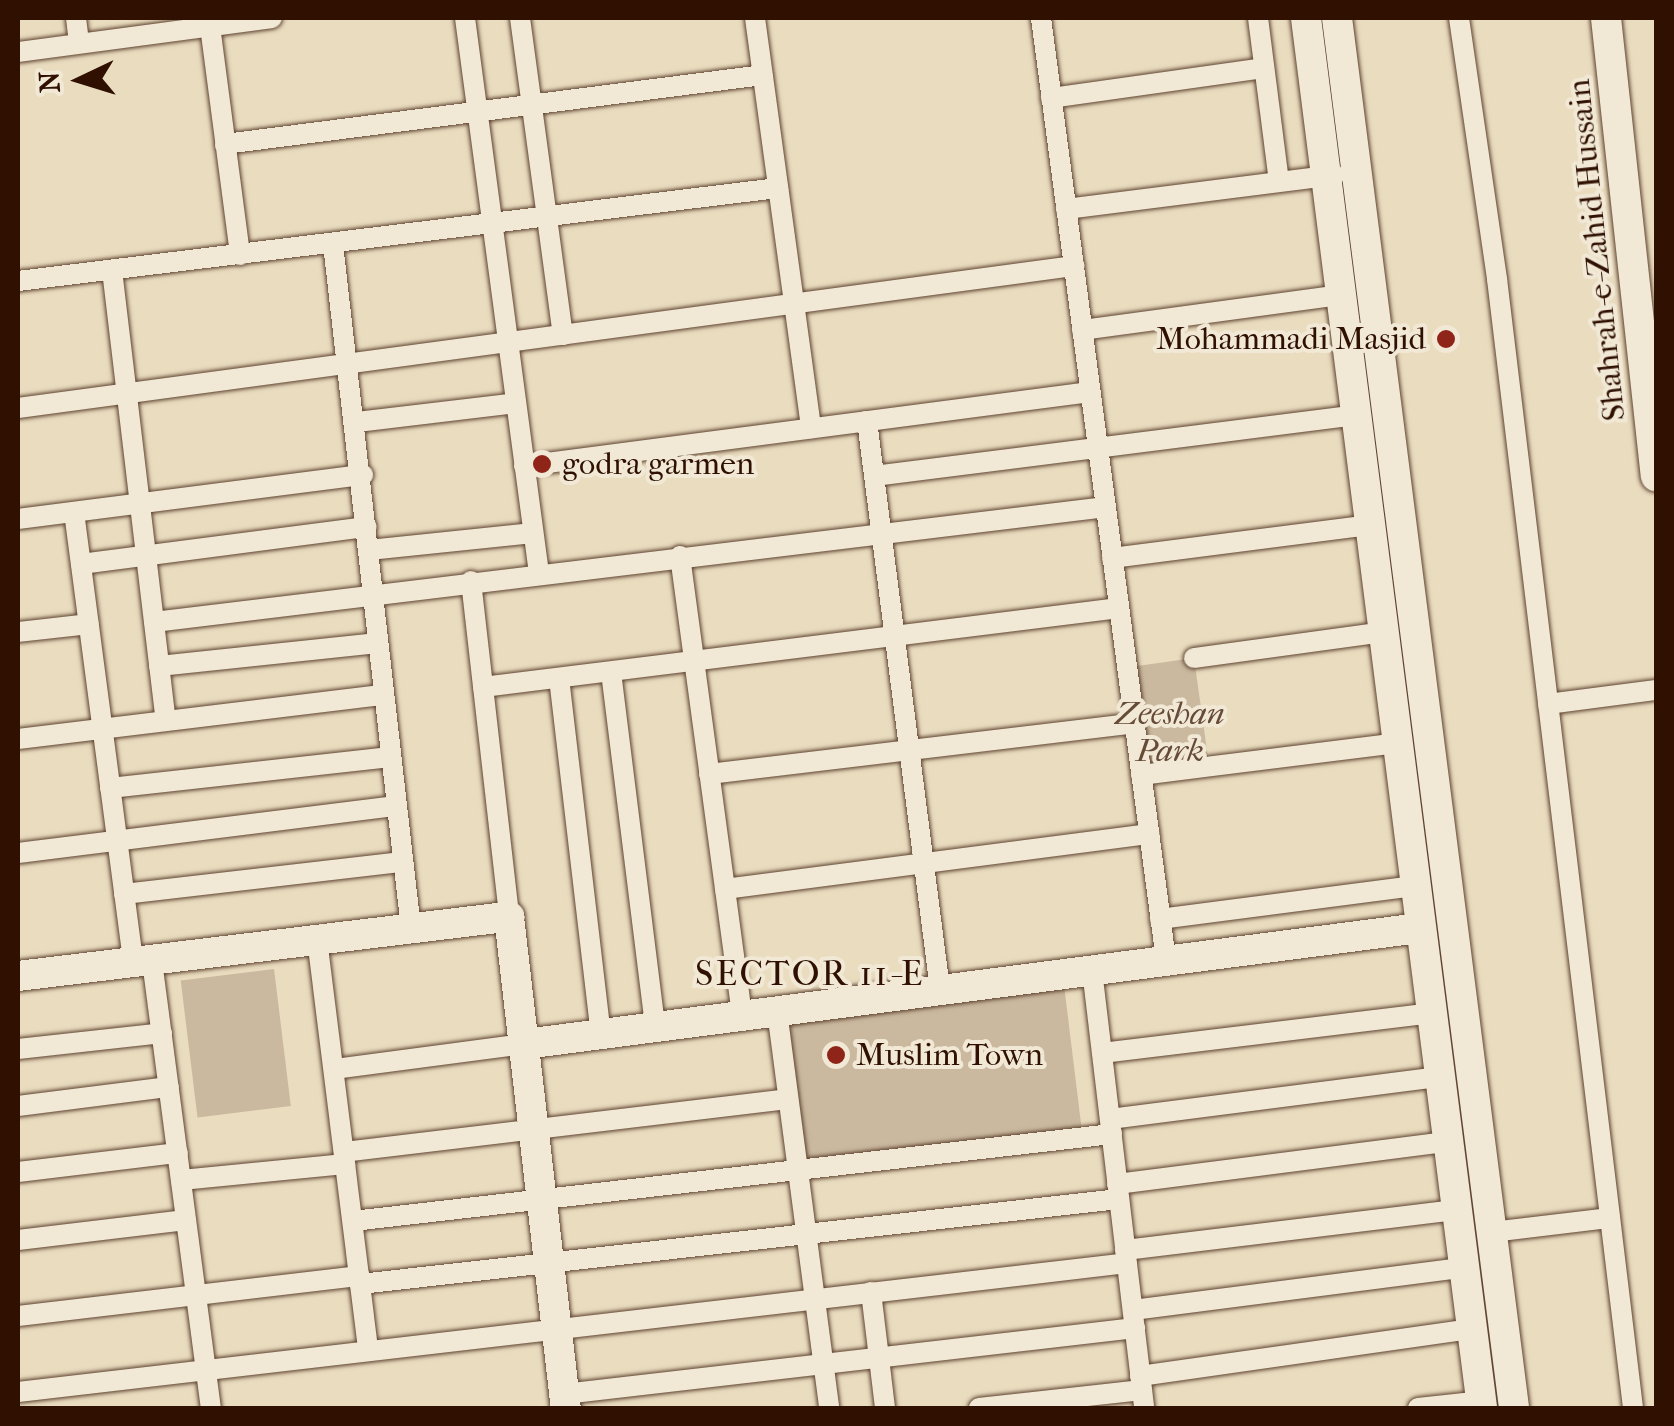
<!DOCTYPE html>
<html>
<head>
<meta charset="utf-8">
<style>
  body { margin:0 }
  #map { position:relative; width:1674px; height:1426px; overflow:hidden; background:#eadcbf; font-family:"IM FELL French Canon",serif }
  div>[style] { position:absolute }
  .green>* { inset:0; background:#cab99f; transform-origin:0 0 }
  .roads { filter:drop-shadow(0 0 2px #5e4330) drop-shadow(0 0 2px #5e4330) }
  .street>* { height:20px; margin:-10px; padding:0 10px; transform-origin:10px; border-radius:10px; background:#f1e8d5 }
  .secondary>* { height:30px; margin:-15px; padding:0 15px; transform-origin:15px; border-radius:15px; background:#f1e8d5 }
  .dots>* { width:28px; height:28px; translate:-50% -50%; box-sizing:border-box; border:5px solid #f1e8d5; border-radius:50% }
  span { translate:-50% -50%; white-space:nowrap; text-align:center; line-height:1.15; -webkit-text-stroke:8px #f1e8d5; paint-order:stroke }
  .street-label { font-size:32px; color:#2f1001 }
  .poi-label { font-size:32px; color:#2f1001 }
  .right { translate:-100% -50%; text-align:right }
  .left { translate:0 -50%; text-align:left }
  .park-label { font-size:32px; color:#654b38; font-style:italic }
  .neighbourhood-label { font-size:35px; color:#2f1001; letter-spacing:2.5px }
  .frame { position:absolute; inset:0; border:20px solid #2f1001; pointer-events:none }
  .north { position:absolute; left:30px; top:30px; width:100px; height:100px; -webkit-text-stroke:8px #f1e8d5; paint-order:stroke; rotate:266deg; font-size:28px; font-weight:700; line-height:40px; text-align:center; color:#2f1001 }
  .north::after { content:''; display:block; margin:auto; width:35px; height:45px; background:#2f1001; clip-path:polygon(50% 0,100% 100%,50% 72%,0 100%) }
</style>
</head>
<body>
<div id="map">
  <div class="green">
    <div style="left:1194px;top:658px;width:109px;height:68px;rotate:82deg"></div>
    <div style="left:274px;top:969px;width:138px;height:94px;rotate:83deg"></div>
    <div style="left:1064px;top:985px;width:146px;height:278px;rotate:83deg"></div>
  </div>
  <div class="roads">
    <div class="street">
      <div style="left:76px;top:18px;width:25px;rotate:83deg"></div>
      <div style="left:465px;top:18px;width:560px;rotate:82.41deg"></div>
      <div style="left:520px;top:18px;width:320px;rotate:82.3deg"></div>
      <div style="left:755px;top:18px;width:414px;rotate:82.2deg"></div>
      <div style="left:1041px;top:18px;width:950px;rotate:82.44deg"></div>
      <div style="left:1258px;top:18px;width:165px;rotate:82.7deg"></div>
      <div style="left:1459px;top:18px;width:264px;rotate:81.7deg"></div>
      <div style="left:1497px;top:279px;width:1137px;rotate:83.13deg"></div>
      <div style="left:210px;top:26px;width:231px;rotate:82.5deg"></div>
      <div style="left:18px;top:52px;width:256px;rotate:-7.6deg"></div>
      <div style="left:1051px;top:98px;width:215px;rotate:-8deg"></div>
      <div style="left:225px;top:144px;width:542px;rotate:-7.31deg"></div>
      <div style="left:1066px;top:209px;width:271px;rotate:-7.2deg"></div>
      <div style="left:333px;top:244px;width:689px;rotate:83.5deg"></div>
      <div style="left:112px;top:270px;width:453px;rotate:83.2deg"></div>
      <div style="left:18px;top:281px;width:766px;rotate:-6.98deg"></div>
      <div style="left:1082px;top:330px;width:261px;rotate:-7.7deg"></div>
      <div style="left:18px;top:408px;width:1066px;rotate:-7.66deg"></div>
      <div style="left:867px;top:421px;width:573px;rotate:82.68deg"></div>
      <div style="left:357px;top:422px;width:160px;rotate:-6.8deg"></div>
      <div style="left:524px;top:466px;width:571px;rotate:-7.45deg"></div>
      <div style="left:874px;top:476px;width:486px;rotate:-7.2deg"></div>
      <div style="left:74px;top:512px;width:455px;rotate:82.5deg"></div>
      <div style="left:18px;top:519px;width:348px;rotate:-7.3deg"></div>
      <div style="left:369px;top:550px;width:165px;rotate:-5.9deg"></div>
      <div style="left:680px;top:556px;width:463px;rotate:82.3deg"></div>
      <div style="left:1112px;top:558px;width:261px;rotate:-7.3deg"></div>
      <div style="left:81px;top:564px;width:288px;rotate:-7.4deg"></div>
      <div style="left:471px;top:581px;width:338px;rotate:83.5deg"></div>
      <div style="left:154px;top:622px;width:959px;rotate:-6.89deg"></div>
      <div style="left:18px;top:632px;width:71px;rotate:-6.4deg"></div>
      <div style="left:1194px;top:658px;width:192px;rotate:-7.8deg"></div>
      <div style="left:159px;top:666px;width:220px;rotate:-6deg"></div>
      <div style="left:611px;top:672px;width:358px;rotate:82.9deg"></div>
      <div style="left:559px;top:678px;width:358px;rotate:83.3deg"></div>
      <div style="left:483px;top:687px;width:641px;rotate:-7.08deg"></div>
      <div style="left:1548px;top:704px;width:109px;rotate:-7.4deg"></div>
      <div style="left:18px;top:739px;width:368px;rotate:-6.9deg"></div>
      <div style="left:709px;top:774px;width:428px;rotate:-6.8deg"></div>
      <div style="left:1141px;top:775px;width:258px;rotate:-7.1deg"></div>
      <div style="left:110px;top:788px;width:282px;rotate:-6.3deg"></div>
      <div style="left:18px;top:853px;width:381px;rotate:-7.1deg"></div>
      <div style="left:725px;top:889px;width:428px;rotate:-7.4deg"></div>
      <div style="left:124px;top:894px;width:280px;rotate:-6.6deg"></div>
      <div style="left:1160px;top:919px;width:256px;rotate:-7.4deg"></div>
      <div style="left:317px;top:939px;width:413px;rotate:82.9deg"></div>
      <div style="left:152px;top:961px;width:451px;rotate:82.5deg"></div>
      <div style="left:1092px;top:970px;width:441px;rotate:83.2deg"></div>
      <div style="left:777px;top:1011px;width:400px;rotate:82.5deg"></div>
      <div style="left:18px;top:1049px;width:145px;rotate:-6.3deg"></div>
      <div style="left:1102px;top:1053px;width:331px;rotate:-6.9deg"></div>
      <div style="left:334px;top:1069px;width:193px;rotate:-7.5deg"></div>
      <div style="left:18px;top:1106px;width:152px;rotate:-7.2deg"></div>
      <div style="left:1110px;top:1119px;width:330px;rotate:-7.3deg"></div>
      <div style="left:344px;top:1152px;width:447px;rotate:-6.8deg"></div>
      <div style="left:18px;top:1172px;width:161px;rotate:-6.8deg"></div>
      <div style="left:181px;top:1180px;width:165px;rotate:-5.6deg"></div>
      <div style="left:1117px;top:1184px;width:332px;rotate:-7.3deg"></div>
      <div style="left:353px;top:1221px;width:764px;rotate:-6.54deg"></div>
      <div style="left:1492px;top:1232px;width:119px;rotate:-6.8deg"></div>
      <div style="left:18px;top:1240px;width:169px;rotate:-6.8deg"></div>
      <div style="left:1125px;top:1250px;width:331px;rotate:-6.9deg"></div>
      <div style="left:360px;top:1284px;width:764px;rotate:-6.39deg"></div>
      <div style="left:871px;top:1292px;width:117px;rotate:83.1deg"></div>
      <div style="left:1133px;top:1310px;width:333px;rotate:-7.3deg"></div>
      <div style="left:18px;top:1316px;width:344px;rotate:-6.7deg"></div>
      <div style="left:1140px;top:1376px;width:335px;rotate:-8.1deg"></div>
      <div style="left:18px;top:1392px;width:1116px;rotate:-6.63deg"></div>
      <div style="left:564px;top:1394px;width:575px;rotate:-6.59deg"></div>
      <div style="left:979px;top:1408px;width:164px;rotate:-6.3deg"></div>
      <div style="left:1418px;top:1408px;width:63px;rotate:-6.3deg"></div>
    </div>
    <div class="secondary">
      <div style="left:1306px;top:18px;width:1401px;rotate:82.78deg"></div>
      <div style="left:1337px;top:18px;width:1401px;rotate:82.74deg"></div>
      <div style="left:1606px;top:18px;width:461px;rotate:83.8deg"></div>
      <div style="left:18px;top:976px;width:495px;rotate:-6.9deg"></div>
      <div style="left:509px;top:917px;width:494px;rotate:83.4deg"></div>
      <div style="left:525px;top:1044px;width:901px;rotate:-7.39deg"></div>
    </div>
  </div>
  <div class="dots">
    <div style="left:1446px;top:339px;background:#8f2418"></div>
    <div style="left:542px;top:464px;background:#8f2418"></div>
    <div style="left:836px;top:1055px;background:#8f2418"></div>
  </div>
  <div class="street-label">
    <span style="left:1597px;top:250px;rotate:-96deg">Shahrah-e-Zahid Hussain</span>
  </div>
  <div class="poi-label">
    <span class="right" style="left:1426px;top:339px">Mohammadi Masjid</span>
    <span class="left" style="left:562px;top:464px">godra garmen</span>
    <span class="left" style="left:856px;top:1055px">Muslim Town</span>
  </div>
  <div class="park-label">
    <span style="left:1170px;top:733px">Zeeshan<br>Park</span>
  </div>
  <div class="neighbourhood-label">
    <span style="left:810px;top:974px">SECTOR 11-E</span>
  </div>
  <div class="frame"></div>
  <div class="north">N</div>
</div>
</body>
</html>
